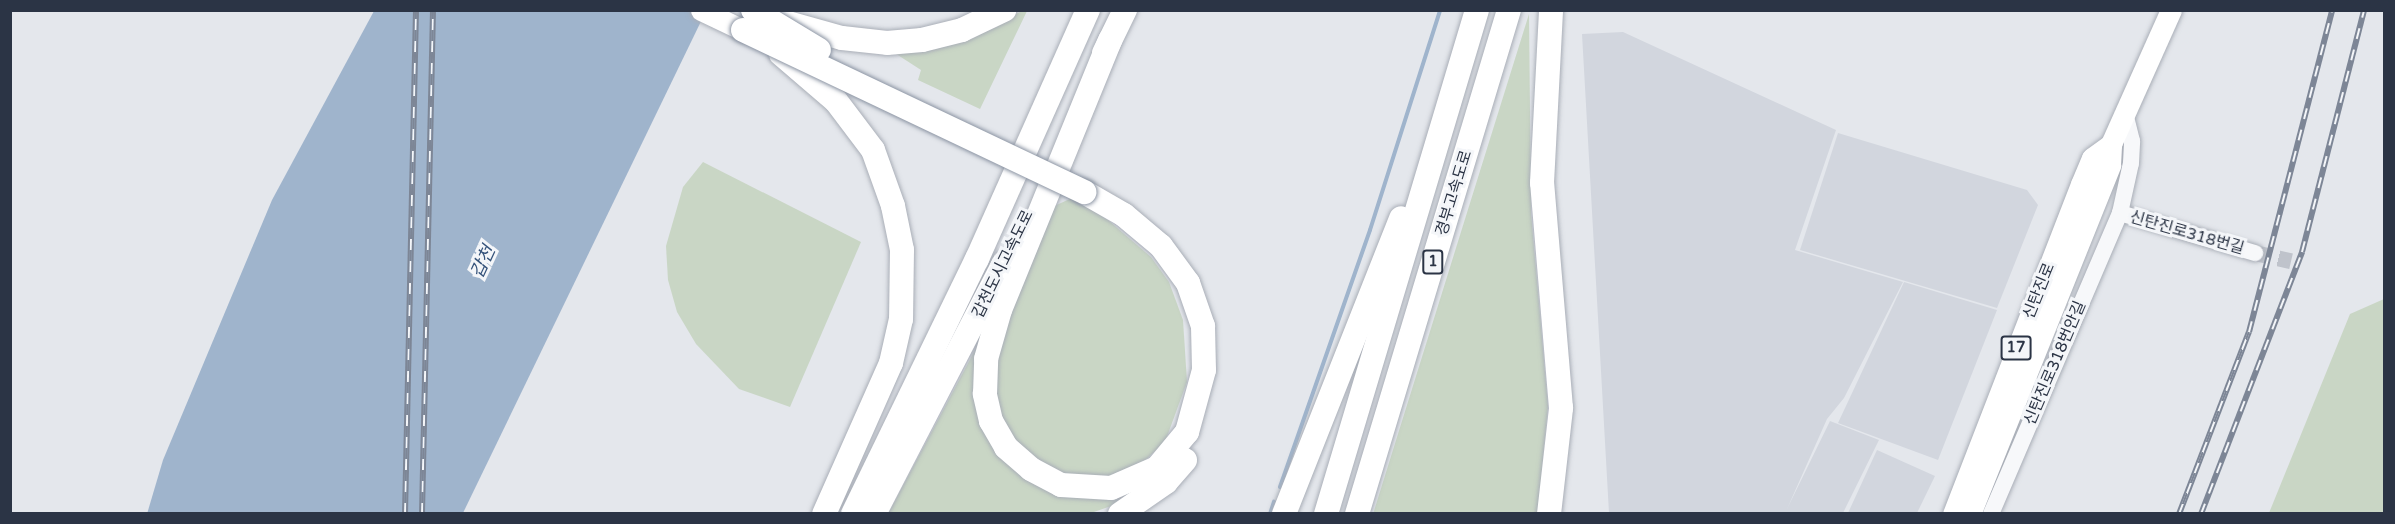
<!DOCTYPE html>
<html>
<head>
<meta charset="utf-8">
<style>
  body { margin:0 }
  #map { position:relative; width:2395px; height:524px; overflow:hidden; background:#e4e7ec; font-family:"Varela Round","Noto Sans KR",sans-serif }
  div>[style] { position:absolute }
  .built>* { inset:0; background:#d2d6de }
  .green>* { inset:0; background:#c9d6c5 }
  .water>* { inset:0; background:#9fb4cc }
  .stream>* { height:4px; margin:-2px; padding:0 2px; transform-origin:2px; border-radius:2px; background:#9fb4cc }
  .minor-tunnel>* { height:16px; margin-top:-8px; transform-origin:0; background:repeating-linear-gradient(90deg,#bfc3cb 0 16px,transparent 0 24px) }
  .roads { filter:drop-shadow(0 0 2px #a9aeb7) drop-shadow(0 0 2px #a9aeb7) }
  .minor>* { height:16px; margin:-8px; padding:0 8px; transform-origin:8px; border-radius:8px; background:#f7f8fa }
  .major>* { height:21px; margin:-10.5px; padding:0 10.5px; transform-origin:10.5px; border-radius:10.5px; background:#fff }
  .highway>* { height:24px; margin:-12px; padding:0 12px; transform-origin:12px; border-radius:12px; background:#fff }
  .rail>* { height:6px; margin-top:-3px; transform-origin:0; background:repeating-linear-gradient(90deg,#f4f6f9 0 11px,#7d8696 0 22px); box-sizing:border-box; border-block:2px solid #7d8696 }
  .bridges { filter:drop-shadow(0 0 2px #8b94a3) drop-shadow(0 0 2px #8b94a3) }
  .highway-bridge>* { height:24px; margin:-12px; padding:0 12px; transform-origin:12px; border-radius:12px; background:#fff }
  span { translate:-50% -50%; white-space:nowrap; text-align:center; line-height:1.15; -webkit-text-stroke:6px #f4f6f9; paint-order:stroke }
  .shield-label span { padding:2px 4px; background:#f4f6f9; border:2px solid; border-radius:4px; -webkit-text-stroke-width:0 }
  .shield-label { font-size:15px; color:#2b3445; font-weight:700 }
  .street-label { font-size:16px; color:#2b3445 }
  .water-label { font-size:18px; color:#34527a; font-style:italic }
  .frame { position:absolute; inset:0; border:12px solid #2b3445; pointer-events:none }
</style>
</head>
<body>
<div id="map">
  <div class="built">
    <div style="clip-path:polygon(1623px 32px,1836px 130px,1795px 250px,1903px 282px,1844px 398px,1827px 419px,1787px 509px,1830px 421px,1879px 440px,1843px 513px,1609px 513px,1582px 34px)"></div>
    <div style="clip-path:polygon(1838px 133px,2027px 190px,2038px 205px,1997px 308px,1800px 250px)"></div>
    <div style="clip-path:polygon(1904px 282px,1997px 310px,1938px 460px,1838px 423px)"></div>
    <div style="clip-path:polygon(1877px 450px,1935px 476px,1917px 513px,1848px 513px)"></div>
  </div>
  <div class="green">
    <div style="clip-path:polygon(1022px 11px,1027px 11px,980px 109px,918px 80px,921px 70px,890px 50px,976px 34px)"></div>
    <div style="clip-path:polygon(1529px 14px,1531px 213px,1548px 406px,1538px 513px,1373px 514px)"></div>
    <div style="clip-path:polygon(703px 162px,861px 242px,790px 407px,739px 389px,696px 344px,677px 312px,668px 280px,666px 246px,683px 187px)"></div>
    <div style="clip-path:polygon(1072px 198px,1108px 220px,1151px 257px,1169px 282px,1183px 320px,1187px 382px,1165px 442px,1131px 473px,1086px 483px,1042px 472px,1007px 437px,991px 394px,994px 356px,1052px 207px)"></div>
    <div style="clip-path:polygon(2384px 299px,2384px 513px,2269px 513px,2350px 314px)"></div>
    <div style="clip-path:polygon(983px 335px,1005px 449px,1091px 491px,1175px 459px,1114px 505px,1091px 513px,888px 514px)"></div>
  </div>
  <div class="water">
    <div style="clip-path:polygon(374px 11px,706px 11px,463px 513px,147px 514px,163px 460px,272px 200px)"></div>
  </div>
  <div class="stream">
    <div style="left:1280px;top:487px;width:272px;rotate:-70.7deg"></div>
    <div style="left:1370px;top:230px;width:231px;rotate:-72.3deg"></div>
    <div style="left:1270px;top:514px;width:13px;rotate:-72deg"></div>
  </div>
  <div class="minor-tunnel">
    <div style="left:2255px;top:253px;width:37px;rotate:13deg"></div>
  </div>
  <div class="roads">
    <div class="minor">
      <div style="left:2120px;top:213px;width:141px;rotate:16.5deg"></div>
      <div style="left:1991px;top:514px;width:327px;rotate:-66.8deg"></div>
      <div style="left:2120px;top:213px;width:51px;rotate:-77.6deg"></div>
      <div style="left:2131px;top:163px;width:22px;rotate:-87deg"></div>
      <div style="left:2132px;top:141px;width:29px;rotate:-104deg"></div>
    </div>
    <div class="major">
      <div style="left:701px;top:10px;width:47px;rotate:25.5deg"></div>
      <div style="left:1953px;top:514px;width:354px;rotate:-68.8deg"></div>
      <div style="left:2081px;top:184px;width:28px;rotate:-67deg"></div>
      <div style="left:2092px;top:158px;width:24px;rotate:-36deg"></div>
      <div style="left:1970px;top:514px;width:376px;rotate:-68.1deg"></div>
      <div style="left:2110px;top:165px;width:21px;rotate:-87deg"></div>
      <div style="left:2111px;top:144px;width:147px;rotate:-65.9deg"></div>
    </div>
    <div class="highway">
      <div style="left:781px;top:21px;width:63px;rotate:15.6deg"></div>
      <div style="left:842px;top:38px;width:45px;rotate:6.3deg"></div>
      <div style="left:887px;top:43px;width:35px;rotate:-5deg"></div>
      <div style="left:922px;top:40px;width:41px;rotate:-14deg"></div>
      <div style="left:962px;top:30px;width:47px;rotate:-25.5deg"></div>
      <div style="left:1104px;top:53px;width:48px;rotate:-64deg"></div>
      <div style="left:781px;top:54px;width:72px;rotate:40.5deg"></div>
      <div style="left:836px;top:101px;width:61px;rotate:52.9deg"></div>
      <div style="left:873px;top:150px;width:59px;rotate:70.3deg"></div>
      <div style="left:893px;top:206px;width:45px;rotate:78.4deg"></div>
      <div style="left:902px;top:250px;width:69px;rotate:90.8deg"></div>
      <div style="left:901px;top:319px;width:45px;rotate:102.8deg"></div>
      <div style="left:891px;top:363px;width:165px;rotate:113.9deg"></div>
      <div style="left:1084px;top:192px;width:46px;rotate:29.9deg"></div>
      <div style="left:1124px;top:215px;width:48px;rotate:40deg"></div>
      <div style="left:1161px;top:246px;width:46px;rotate:53.9deg"></div>
      <div style="left:1188px;top:283px;width:46px;rotate:70.8deg"></div>
      <div style="left:1203px;top:326px;width:44px;rotate:88.7deg"></div>
      <div style="left:1204px;top:370px;width:64px;rotate:105.3deg"></div>
      <div style="left:1187px;top:432px;width:47px;rotate:129.8deg"></div>
      <div style="left:1157px;top:468px;width:50px;rotate:156.5deg"></div>
      <div style="left:1111px;top:488px;width:50px;rotate:-176.6deg"></div>
      <div style="left:1061px;top:485px;width:34px;rotate:-152deg"></div>
      <div style="left:1031px;top:469px;width:33px;rotate:-139deg"></div>
      <div style="left:1006px;top:447px;width:30px;rotate:-120deg"></div>
      <div style="left:991px;top:421px;width:28px;rotate:-103deg"></div>
      <div style="left:985px;top:394px;width:35px;rotate:-88deg"></div>
      <div style="left:986px;top:359px;width:51px;rotate:-74.1deg"></div>
      <div style="left:1000px;top:310px;width:292px;rotate:-67.8deg"></div>
      <div style="left:853px;top:514px;width:284px;rotate:-64.1deg"></div>
      <div style="left:977px;top:259px;width:273px;rotate:-66deg"></div>
      <div style="left:874px;top:514px;width:283px;rotate:-62.6deg"></div>
      <div style="left:1120px;top:514px;width:56px;rotate:-34.8deg"></div>
      <div style="left:1166px;top:482px;width:29px;rotate:-49deg"></div>
      <div style="left:1284px;top:514px;width:318px;rotate:-68.4deg"></div>
      <div style="left:1326px;top:514px;width:526px;rotate:-73.32deg"></div>
      <div style="left:1357px;top:514px;width:526px;rotate:-73.22deg"></div>
      <div style="left:1549px;top:514px;width:107px;rotate:-83.5deg"></div>
      <div style="left:1561px;top:408px;width:226px;rotate:-94.8deg"></div>
      <div style="left:1542px;top:183px;width:173px;rotate:-87deg"></div>
    </div>
  </div>
  <div class="rail">
    <div style="left:405px;top:514px;width:504px;rotate:-88.75deg"></div>
    <div style="left:422px;top:514px;width:504px;rotate:-88.75deg"></div>
    <div style="left:2179px;top:514px;width:195px;rotate:-69deg"></div>
    <div style="left:2249px;top:332px;width:333px;rotate:-75.5deg"></div>
    <div style="left:2201px;top:514px;width:281px;rotate:-68.9deg"></div>
    <div style="left:2302px;top:252px;width:250px;rotate:-75.6deg"></div>
  </div>
  <div class="bridges">
    <div class="highway-bridge">
      <div style="left:753px;top:10px;width:77px;rotate:31.2deg"></div>
      <div style="left:743px;top:30px;width:378px;rotate:25.4deg"></div>
    </div>
  </div>
  <div class="shield-label">
    <span style="left:1433px;top:262px">1</span>
    <span style="left:2016px;top:348px">17</span>
  </div>
  <div class="street-label">
    <span style="left:1454px;top:193px;rotate:-73deg">경부고속도로</span>
    <span style="left:2187px;top:233px;rotate:16deg">신탄진로318번길</span>
    <span style="left:1003px;top:264px;rotate:-64deg">갑천도시고속도로</span>
    <span style="left:2039px;top:291px;rotate:-68deg">신탄진로</span>
    <span style="left:2055px;top:363px;rotate:-67deg">신탄진로318번안길</span>
  </div>
  <div class="water-label">
    <span style="left:483px;top:262px;rotate:-65deg">갑천</span>
  </div>
  <div class="frame"></div>
</div>
</body>
</html>
